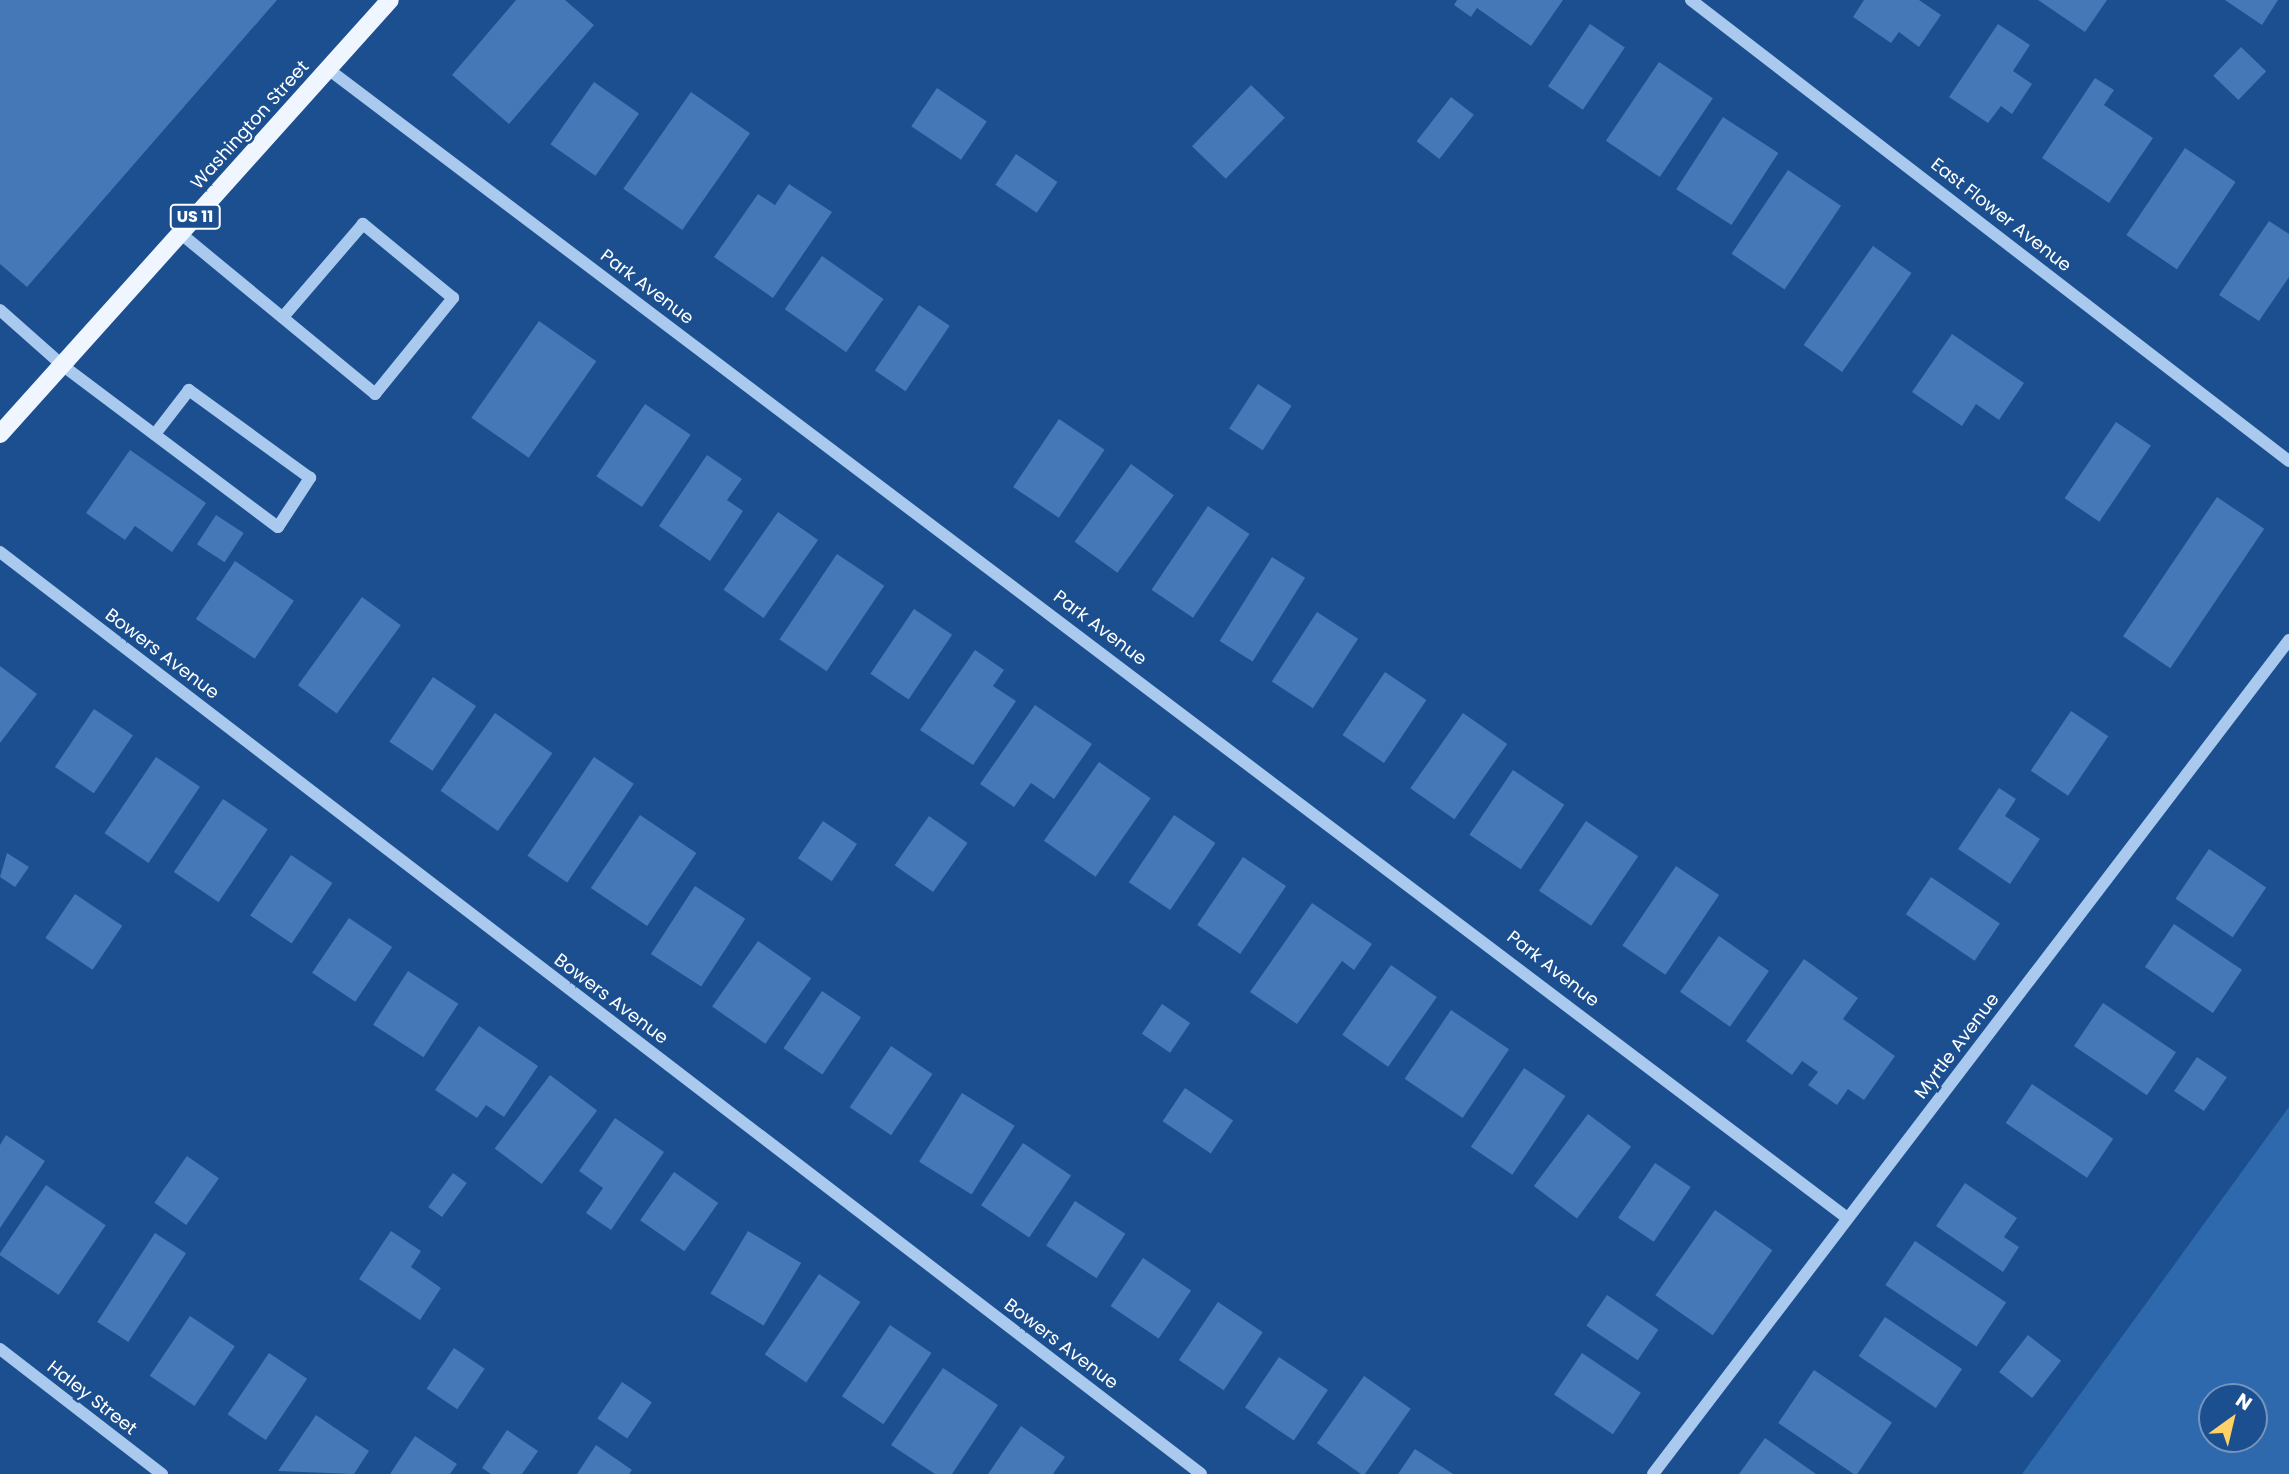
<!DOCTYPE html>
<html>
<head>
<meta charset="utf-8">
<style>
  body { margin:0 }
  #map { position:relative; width:2289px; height:1474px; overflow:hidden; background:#1b4f8f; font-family:Poppins,sans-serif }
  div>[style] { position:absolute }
  .green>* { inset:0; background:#2e69ad }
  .building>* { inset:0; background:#4478b7; transform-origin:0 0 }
  .minor>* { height:12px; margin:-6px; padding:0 6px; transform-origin:6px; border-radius:6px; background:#a9c9ee }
  .major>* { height:18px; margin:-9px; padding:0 9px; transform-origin:9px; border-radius:9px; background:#f0f6ff }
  span { translate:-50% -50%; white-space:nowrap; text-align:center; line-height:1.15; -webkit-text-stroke:5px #1b4f8f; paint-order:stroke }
  .shield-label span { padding:2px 5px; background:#1b4f8f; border:2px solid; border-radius:5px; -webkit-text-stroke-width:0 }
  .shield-label { font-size:16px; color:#fff; font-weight:700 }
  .street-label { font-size:18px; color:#fff }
  .north { position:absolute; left:2198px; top:1383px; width:70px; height:70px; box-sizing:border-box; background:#1b4f8f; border:2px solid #7695bc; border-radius:50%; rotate:34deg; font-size:19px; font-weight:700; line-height:28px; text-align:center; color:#fff }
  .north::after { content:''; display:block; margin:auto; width:24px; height:32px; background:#ffd166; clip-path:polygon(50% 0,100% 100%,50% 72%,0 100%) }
</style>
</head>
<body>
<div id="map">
  <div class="green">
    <div style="clip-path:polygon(evenodd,2289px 1107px,2289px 1474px,2022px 1474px,2289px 1107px,2212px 1397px,2254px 1397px,2254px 1439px,2212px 1439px,2212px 1397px)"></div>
  </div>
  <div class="building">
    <div style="clip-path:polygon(0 0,277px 0,27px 287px,0 264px)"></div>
    <div style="clip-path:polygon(516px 0,565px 0,594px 25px,509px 124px,452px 75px)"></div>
    <div style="clip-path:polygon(1457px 0,1563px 0,1531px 46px,1477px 8px,1471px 17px,1454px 5px)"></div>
    <div style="clip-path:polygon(1864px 0,1919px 0,1941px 15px,1919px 47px,1899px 32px,1891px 43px,1853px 17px)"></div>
    <div style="clip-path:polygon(2038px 0,2107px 0,2085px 32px)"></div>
    <div style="clip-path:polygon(2225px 0,2278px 0,2262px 25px)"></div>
    <div style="left:1590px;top:24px;width:42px;height:75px;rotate:34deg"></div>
    <div style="clip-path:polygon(1998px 24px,2030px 45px,2013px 71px,2032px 84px,2012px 114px,2001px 106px,1988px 123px,1949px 97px)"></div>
    <div style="left:2241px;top:47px;width:35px;height:40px;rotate:44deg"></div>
    <div style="left:1659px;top:62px;width:65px;height:95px;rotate:34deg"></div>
    <div style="clip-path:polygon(2095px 78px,2114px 90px,2104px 105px,2153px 138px,2109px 203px,2042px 158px)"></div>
    <div style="left:594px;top:82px;width:55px;height:76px;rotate:35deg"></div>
    <div style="left:1251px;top:85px;width:47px;height:85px;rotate:44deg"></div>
    <div style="left:937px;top:88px;width:60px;height:46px;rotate:34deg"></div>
    <div style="left:691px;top:92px;width:72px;height:118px;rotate:35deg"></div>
    <div style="left:1451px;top:97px;width:29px;height:56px;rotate:38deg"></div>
    <div style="left:1723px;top:117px;width:66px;height:86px;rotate:33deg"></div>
    <div style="left:2185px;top:148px;width:61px;height:105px;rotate:34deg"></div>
    <div style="left:1016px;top:154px;width:50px;height:37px;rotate:34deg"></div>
    <div style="left:1788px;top:170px;width:64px;height:101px;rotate:34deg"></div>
    <div style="clip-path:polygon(789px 184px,832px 212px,773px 298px,714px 257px,758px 194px,775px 205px)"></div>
    <div style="clip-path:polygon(2269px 221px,2289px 234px,2289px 277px,2259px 321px,2219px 295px)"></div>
    <div style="left:1873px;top:246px;width:47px;height:121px;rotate:35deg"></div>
    <div style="left:822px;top:256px;width:75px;height:65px;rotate:35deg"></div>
    <div style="left:919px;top:305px;width:37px;height:79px;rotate:34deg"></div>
    <div style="left:539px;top:321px;width:70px;height:118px;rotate:35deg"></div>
    <div style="clip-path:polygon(1952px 334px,2024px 383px,1999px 420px,1976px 404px,1962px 426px,1912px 392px)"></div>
    <div style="left:1258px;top:384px;width:40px;height:53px;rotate:33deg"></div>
    <div style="left:645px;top:404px;width:55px;height:87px;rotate:34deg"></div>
    <div style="left:1059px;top:419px;width:55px;height:82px;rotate:34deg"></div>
    <div style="left:2116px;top:422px;width:42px;height:92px;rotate:34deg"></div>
    <div style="clip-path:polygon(130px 450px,206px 503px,172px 552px,135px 526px,125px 540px,86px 513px)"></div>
    <div style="clip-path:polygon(707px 455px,742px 479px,727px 500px,743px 511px,710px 561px,659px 526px)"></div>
    <div style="left:1131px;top:464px;width:53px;height:96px;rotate:36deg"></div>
    <div style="left:2217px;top:497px;width:57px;height:168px;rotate:34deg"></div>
    <div style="left:1208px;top:506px;width:50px;height:101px;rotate:34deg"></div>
    <div style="left:778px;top:512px;width:49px;height:95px;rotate:35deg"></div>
    <div style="left:216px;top:515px;width:33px;height:35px;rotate:33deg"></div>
    <div style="left:837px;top:554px;width:57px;height:103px;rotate:34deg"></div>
    <div style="left:1272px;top:557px;width:39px;height:99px;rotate:32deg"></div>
    <div style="left:235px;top:561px;width:71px;height:70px;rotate:34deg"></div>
    <div style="left:362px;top:597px;width:48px;height:109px;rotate:36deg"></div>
    <div style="left:914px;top:609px;width:46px;height:78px;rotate:34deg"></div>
    <div style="left:1317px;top:612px;width:49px;height:83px;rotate:33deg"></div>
    <div style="clip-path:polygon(975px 650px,1004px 670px,993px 686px,1016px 701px,973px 765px,920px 730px)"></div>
    <div style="clip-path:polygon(0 666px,37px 694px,0 743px)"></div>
    <div style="left:1385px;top:672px;width:50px;height:76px;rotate:34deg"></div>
    <div style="left:433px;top:677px;width:52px;height:78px;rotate:34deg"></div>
    <div style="clip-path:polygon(1035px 705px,1092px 744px,1054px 799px,1031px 783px,1014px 807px,980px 784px)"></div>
    <div style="left:94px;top:709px;width:47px;height:70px;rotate:34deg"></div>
    <div style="left:2071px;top:711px;width:45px;height:72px;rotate:34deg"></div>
    <div style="left:495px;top:713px;width:70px;height:95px;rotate:35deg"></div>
    <div style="left:1463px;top:713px;width:54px;height:92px;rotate:35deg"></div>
    <div style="left:156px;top:757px;width:53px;height:92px;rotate:34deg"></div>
    <div style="left:594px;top:757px;width:48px;height:119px;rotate:34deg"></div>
    <div style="left:1099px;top:762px;width:63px;height:96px;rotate:35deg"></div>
    <div style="left:1513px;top:770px;width:62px;height:78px;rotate:34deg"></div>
    <div style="clip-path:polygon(1999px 788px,2016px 799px,2005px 816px,2040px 839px,2010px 884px,1958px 849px)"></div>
    <div style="left:223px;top:799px;width:54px;height:88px;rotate:34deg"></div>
    <div style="left:640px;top:815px;width:68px;height:88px;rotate:34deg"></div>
    <div style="left:1174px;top:815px;width:50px;height:81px;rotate:34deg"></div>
    <div style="left:929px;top:816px;width:47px;height:60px;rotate:35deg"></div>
    <div style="left:823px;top:821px;width:41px;height:45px;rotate:34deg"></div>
    <div style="left:1586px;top:821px;width:63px;height:84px;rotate:34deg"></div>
    <div style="left:2209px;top:849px;width:69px;height:60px;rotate:34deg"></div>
    <div style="clip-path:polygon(7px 853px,29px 867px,15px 887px,0 877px)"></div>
    <div style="left:291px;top:855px;width:50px;height:73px;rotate:34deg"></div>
    <div style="left:1243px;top:857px;width:52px;height:82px;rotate:34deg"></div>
    <div style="left:1676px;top:866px;width:52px;height:96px;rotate:34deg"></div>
    <div style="left:1931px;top:877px;width:83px;height:45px;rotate:34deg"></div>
    <div style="left:695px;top:886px;width:60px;height:81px;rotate:33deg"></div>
    <div style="left:75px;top:894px;width:57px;height:53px;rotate:34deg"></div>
    <div style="clip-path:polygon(1312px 903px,1372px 944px,1354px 970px,1342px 961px,1297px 1024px,1250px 992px)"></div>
    <div style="left:349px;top:918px;width:52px;height:66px;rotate:34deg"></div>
    <div style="left:2174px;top:924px;width:82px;height:52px;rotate:34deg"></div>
    <div style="left:1719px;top:936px;width:61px;height:68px;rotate:35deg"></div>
    <div style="left:758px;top:941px;width:65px;height:80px;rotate:35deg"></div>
    <div style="clip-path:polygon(1804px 959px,1858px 998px,1843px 1019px,1895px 1056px,1864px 1100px,1848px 1089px,1837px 1105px,1808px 1085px,1818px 1072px,1802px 1061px,1792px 1075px,1746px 1041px)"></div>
    <div style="left:1391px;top:965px;width:56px;height:85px;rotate:35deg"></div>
    <div style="left:408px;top:971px;width:60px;height:64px;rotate:33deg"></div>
    <div style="left:822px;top:991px;width:47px;height:69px;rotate:34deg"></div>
    <div style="left:2103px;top:1003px;width:88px;height:52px;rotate:34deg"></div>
    <div style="left:1162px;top:1004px;width:34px;height:36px;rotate:34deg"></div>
    <div style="left:1451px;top:1010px;width:70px;height:83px;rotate:34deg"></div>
    <div style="clip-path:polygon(479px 1026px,538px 1066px,504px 1117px,486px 1105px,477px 1118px,435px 1090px)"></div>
    <div style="left:891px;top:1046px;width:50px;height:74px;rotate:34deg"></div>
    <div style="left:2197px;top:1057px;width:36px;height:41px;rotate:34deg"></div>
    <div style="left:1524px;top:1068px;width:50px;height:95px;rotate:34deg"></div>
    <div style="left:550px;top:1075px;width:59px;height:92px;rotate:37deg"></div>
    <div style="left:2032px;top:1084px;width:98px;height:47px;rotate:34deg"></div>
    <div style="left:1185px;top:1088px;width:58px;height:40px;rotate:34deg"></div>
    <div style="left:962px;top:1093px;width:62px;height:81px;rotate:32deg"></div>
    <div style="left:1588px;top:1114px;width:54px;height:90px;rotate:37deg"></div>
    <div style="clip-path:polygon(615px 1118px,664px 1152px,611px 1230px,586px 1213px,603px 1188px,579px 1171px)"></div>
    <div style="clip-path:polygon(6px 1135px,45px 1161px,0 1228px,0 1145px)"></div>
    <div style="left:1023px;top:1143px;width:58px;height:75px;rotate:34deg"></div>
    <div style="left:187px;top:1156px;width:39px;height:57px;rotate:35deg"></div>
    <div style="left:1655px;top:1163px;width:43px;height:66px;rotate:34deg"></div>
    <div style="left:674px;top:1172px;width:54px;height:59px;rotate:35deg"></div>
    <div style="left:453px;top:1173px;width:17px;height:42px;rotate:36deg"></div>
    <div style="clip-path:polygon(1965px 1183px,2017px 1218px,2004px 1237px,2019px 1247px,2003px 1272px,1936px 1226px)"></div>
    <div style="left:46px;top:1185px;width:72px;height:84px;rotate:34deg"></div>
    <div style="left:1075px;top:1201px;width:60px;height:53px;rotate:33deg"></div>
    <div style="left:1715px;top:1210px;width:70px;height:104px;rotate:35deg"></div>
    <div style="clip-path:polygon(391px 1231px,421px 1251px,411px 1267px,441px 1288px,420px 1320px,359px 1279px)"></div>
    <div style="left:748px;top:1231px;width:62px;height:73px;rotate:31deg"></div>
    <div style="left:155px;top:1233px;width:37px;height:106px;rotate:33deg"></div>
    <div style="left:1915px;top:1241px;width:110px;height:53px;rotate:34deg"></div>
    <div style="left:1143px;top:1258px;width:58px;height:58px;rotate:34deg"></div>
    <div style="left:819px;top:1274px;width:50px;height:97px;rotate:34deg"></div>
    <div style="left:1607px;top:1295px;width:62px;height:37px;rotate:34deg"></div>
    <div style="left:1218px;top:1302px;width:54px;height:70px;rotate:34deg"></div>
    <div style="left:190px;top:1316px;width:54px;height:72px;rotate:34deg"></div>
    <div style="left:1885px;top:1317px;width:93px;height:47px;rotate:34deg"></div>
    <div style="left:890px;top:1325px;width:50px;height:86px;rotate:34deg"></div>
    <div style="left:2028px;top:1335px;width:42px;height:47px;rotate:38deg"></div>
    <div style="left:454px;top:1348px;width:37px;height:49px;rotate:34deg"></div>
    <div style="left:269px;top:1353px;width:46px;height:74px;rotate:34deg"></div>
    <div style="left:1582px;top:1353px;width:71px;height:50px;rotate:34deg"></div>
    <div style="left:1279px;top:1357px;width:59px;height:61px;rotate:34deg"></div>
    <div style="clip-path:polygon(943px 1368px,998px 1405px,952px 1474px,935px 1474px,891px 1445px)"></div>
    <div style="left:1814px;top:1370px;width:94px;height:64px;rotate:34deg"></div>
    <div style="left:1364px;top:1376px;width:57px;height:82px;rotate:35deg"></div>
    <div style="left:622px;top:1382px;width:36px;height:44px;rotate:34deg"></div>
    <div style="clip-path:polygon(316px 1415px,369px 1451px,354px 1474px,278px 1471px)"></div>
    <div style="clip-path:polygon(1021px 1426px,1065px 1457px,1053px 1474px,988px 1474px)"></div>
    <div style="clip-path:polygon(507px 1430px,538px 1451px,522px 1474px,491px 1474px,482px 1468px)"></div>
    <div style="clip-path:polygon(415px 1436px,457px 1464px,450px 1474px,390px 1474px)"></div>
    <div style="clip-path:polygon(1765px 1438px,1816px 1474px,1739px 1474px)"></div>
    <div style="clip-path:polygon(596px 1445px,632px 1470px,629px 1474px,577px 1474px)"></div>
    <div style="clip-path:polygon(1415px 1449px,1453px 1474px,1398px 1474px)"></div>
  </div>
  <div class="minor">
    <div style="left:1691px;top:0;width:755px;rotate:37.63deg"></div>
    <div style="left:328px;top:69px;width:1905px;rotate:37.1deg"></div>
    <div style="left:180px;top:233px;width:253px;rotate:39.5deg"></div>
    <div style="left:375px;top:394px;width:124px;rotate:-50.9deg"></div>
    <div style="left:453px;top:298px;width:117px;rotate:-140.6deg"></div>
    <div style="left:363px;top:224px;width:123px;rotate:130.7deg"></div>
    <div style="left:0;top:310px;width:83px;rotate:41.6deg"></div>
    <div style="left:62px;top:365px;width:270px;rotate:36.9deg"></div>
    <div style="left:278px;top:527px;width:59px;rotate:-56.9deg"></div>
    <div style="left:310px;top:478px;width:150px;rotate:-144deg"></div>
    <div style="left:189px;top:390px;width:56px;rotate:127.7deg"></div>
    <div style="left:0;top:552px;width:1514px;rotate:37.51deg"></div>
    <div style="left:0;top:1349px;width:205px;rotate:37.7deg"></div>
    <div style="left:1653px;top:1474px;width:1049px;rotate:-52.67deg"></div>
  </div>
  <div class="major">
    <div style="left:0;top:434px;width:583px;rotate:-48.06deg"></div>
  </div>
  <div class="shield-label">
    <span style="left:195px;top:217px">US 11</span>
  </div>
  <div class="street-label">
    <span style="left:250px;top:125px;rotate:-48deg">Washington Street</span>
    <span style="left:2001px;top:215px;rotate:38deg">East Flower Avenue</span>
    <span style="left:647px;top:287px;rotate:37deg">Park Avenue</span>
    <span style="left:1100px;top:628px;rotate:37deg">Park Avenue</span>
    <span style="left:162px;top:654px;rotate:37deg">Bowers Avenue</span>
    <span style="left:1553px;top:969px;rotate:38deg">Park Avenue</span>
    <span style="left:611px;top:999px;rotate:37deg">Bowers Avenue</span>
    <span style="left:1957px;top:1046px;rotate:-53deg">Myrtle Avenue</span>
    <span style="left:1061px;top:1344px;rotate:37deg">Bowers Avenue</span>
    <span style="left:92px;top:1398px;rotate:38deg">Haley Street</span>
  </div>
  <div class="north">N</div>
</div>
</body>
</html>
